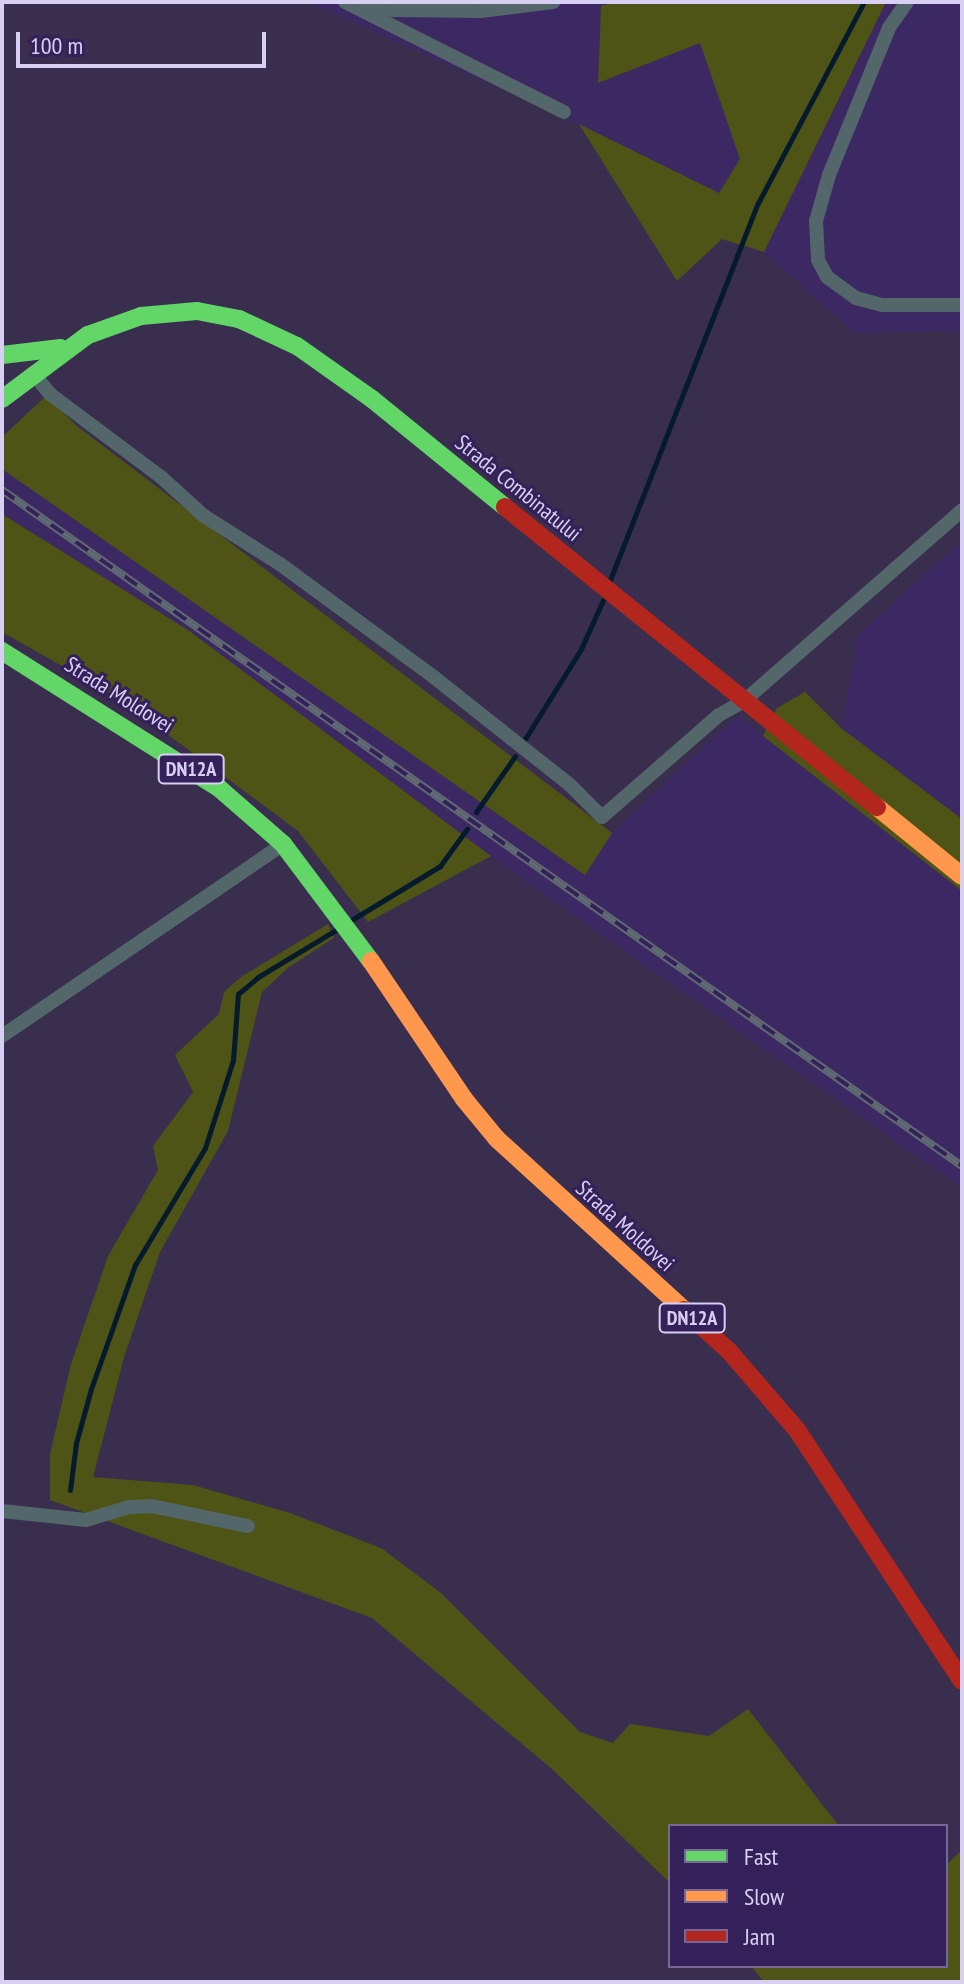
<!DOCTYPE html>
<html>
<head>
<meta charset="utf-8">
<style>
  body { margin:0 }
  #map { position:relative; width:964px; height:1984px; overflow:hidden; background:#392e4d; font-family:"PT Sans Narrow",sans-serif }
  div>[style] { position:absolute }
  .built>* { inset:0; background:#3c2863 }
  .green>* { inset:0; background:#4e5416 }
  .stream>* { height:5px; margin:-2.5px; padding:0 2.5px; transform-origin:2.5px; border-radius:2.5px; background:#051b2d }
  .street>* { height:14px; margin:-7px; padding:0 7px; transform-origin:7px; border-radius:7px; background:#536669 }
  .fast>* { height:18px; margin:-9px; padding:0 9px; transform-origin:9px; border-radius:9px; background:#63d668 }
  .slow>* { height:18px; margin:-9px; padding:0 9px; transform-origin:9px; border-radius:9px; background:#ff974d }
  .jam>* { height:18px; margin:-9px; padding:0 9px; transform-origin:9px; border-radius:9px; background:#b3261e }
  .rail>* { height:8px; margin-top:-4px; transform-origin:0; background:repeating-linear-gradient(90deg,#35215a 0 15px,#5f6a72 0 30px); box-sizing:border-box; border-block:2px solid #5f6a72 }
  span { translate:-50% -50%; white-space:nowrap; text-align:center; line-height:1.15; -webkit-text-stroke:6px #35215a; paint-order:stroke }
  .shield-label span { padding:2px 6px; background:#35215a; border:2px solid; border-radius:6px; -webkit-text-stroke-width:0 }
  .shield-label { font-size:20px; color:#d8d0f3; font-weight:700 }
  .street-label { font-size:22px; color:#d8d0f3 }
  .frame { position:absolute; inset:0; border:4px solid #d8d0f3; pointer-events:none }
  .legend { position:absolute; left:668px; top:1824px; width:280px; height:144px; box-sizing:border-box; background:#35215a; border:2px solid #766797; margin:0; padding:10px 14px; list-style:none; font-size:24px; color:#d8d0f3 }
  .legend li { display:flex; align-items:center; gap:16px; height:40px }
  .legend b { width:40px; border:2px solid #766797 }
  .scale { position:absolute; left:16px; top:32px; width:250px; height:36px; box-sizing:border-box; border:4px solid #d8d0f3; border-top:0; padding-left:10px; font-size:24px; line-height:28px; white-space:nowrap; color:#d8d0f3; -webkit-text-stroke:6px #35215a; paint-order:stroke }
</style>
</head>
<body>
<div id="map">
  <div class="built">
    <div style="clip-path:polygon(308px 2px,614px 2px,601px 6px,599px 83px,700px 43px,740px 159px,719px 193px,579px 124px)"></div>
    <div style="clip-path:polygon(886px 2px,962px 2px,962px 331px,855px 333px,764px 252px)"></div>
    <div style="clip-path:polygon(2px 469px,585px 875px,612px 833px,737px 716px,962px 891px,962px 1188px,522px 879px,188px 630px,2px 514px)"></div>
    <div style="clip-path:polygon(962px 541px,962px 819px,841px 728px,858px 635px)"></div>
  </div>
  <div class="green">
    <div style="clip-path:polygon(614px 2px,886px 2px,764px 252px,722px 239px,677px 281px,579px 124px,719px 193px,740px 159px,700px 43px,598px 83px,601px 6px)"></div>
    <div style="clip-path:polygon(46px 396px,77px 426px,612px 833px,585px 875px,2px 469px,2px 437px)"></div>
    <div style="clip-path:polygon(2px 514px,188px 630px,491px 856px,368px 922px,298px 831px,120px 699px,2px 632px)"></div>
    <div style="clip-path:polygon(805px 692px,841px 728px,962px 819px,962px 891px,763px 736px,777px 708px)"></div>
    <div style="clip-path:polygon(328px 924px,334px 938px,289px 967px,262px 992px,228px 1131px,160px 1252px,125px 1354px,93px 1477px,193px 1485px,290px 1513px,381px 1548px,441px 1593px,580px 1732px,613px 1743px,630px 1724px,709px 1736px,748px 1709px,839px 1826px,670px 1826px,670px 1883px,553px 1770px,372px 1618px,50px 1500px,50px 1454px,71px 1364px,108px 1256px,158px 1170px,153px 1146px,193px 1092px,175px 1055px,219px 1014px,224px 992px,241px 977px)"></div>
    <div style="clip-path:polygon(962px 1850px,962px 1982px,764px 1982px,751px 1966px,946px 1966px,946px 1865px)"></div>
  </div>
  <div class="stream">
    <div style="left:610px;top:580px;width:405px;rotate:-68.6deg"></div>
    <div style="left:758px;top:203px;width:227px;rotate:-62.2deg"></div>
    <div style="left:525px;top:739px;width:106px;rotate:-58.1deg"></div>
    <div style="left:581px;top:649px;width:54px;rotate:-65.8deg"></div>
    <div style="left:476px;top:812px;width:68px;rotate:-55.1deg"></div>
    <div style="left:353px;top:919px;width:102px;rotate:-31.3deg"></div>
    <div style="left:440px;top:866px;width:46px;rotate:-53.9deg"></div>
    <div style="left:70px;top:1490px;width:47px;rotate:-82.7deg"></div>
    <div style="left:76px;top:1443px;width:56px;rotate:-74.5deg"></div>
    <div style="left:91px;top:1389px;width:132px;rotate:-70.5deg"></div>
    <div style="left:135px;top:1265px;width:136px;rotate:-59.1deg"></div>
    <div style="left:205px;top:1148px;width:92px;rotate:-72.3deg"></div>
    <div style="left:233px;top:1060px;width:66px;rotate:-85.7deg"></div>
    <div style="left:238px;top:994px;width:26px;rotate:-40deg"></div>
    <div style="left:258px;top:977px;width:95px;rotate:-31.2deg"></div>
  </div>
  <div class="street">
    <div style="left:345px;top:2px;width:245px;rotate:26.7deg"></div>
    <div style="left:907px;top:2px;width:32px;rotate:125deg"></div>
    <div style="left:889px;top:28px;width:159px;rotate:112.2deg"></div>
    <div style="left:829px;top:175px;width:48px;rotate:105.8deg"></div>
    <div style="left:816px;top:221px;width:39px;rotate:87deg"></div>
    <div style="left:818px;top:260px;width:19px;rotate:62deg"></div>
    <div style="left:827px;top:277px;width:36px;rotate:36deg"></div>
    <div style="left:856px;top:298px;width:27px;rotate:15deg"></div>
    <div style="left:882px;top:305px;width:80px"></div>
    <div style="left:359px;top:4px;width:36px;rotate:10deg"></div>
    <div style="left:394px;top:10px;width:87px;rotate:0.7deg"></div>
    <div style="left:481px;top:11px;width:73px;rotate:-7.1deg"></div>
    <div style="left:33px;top:373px;width:27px;rotate:51deg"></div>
    <div style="left:50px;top:394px;width:139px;rotate:36.8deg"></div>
    <div style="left:161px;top:477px;width:58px;rotate:42.2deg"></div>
    <div style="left:204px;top:516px;width:90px;rotate:32.3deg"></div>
    <div style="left:280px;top:564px;width:192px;rotate:36.3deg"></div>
    <div style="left:435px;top:678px;width:172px;rotate:38.4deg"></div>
    <div style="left:570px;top:785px;width:45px;rotate:45deg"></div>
    <div style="left:602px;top:817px;width:155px;rotate:-41.1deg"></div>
    <div style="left:719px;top:715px;width:29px;rotate:-29deg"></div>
    <div style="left:744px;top:701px;width:290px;rotate:-41.2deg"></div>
    <div style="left:2px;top:1036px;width:340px;rotate:-34.3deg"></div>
    <div style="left:2px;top:1511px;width:84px;rotate:6.1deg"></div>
    <div style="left:86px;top:1520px;width:45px;rotate:-16.8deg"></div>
    <div style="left:129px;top:1507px;width:23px;rotate:-2deg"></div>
    <div style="left:152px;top:1506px;width:98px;rotate:11.8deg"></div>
  </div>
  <div class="fast">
    <div style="left:2px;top:355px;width:59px;rotate:-6.8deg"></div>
    <div style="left:2px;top:399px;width:107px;rotate:-36.7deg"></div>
    <div style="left:88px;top:335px;width:56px;rotate:-19.7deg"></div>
    <div style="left:141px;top:316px;width:56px;rotate:-5.1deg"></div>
    <div style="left:197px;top:311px;width:43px;rotate:10.8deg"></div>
    <div style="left:239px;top:319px;width:64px;rotate:25deg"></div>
    <div style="left:297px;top:346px;width:92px;rotate:35.2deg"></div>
    <div style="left:372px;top:399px;width:171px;rotate:39.1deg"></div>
    <div style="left:2px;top:651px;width:258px;rotate:32.3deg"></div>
    <div style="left:220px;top:789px;width:84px;rotate:41.1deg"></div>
    <div style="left:283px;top:844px;width:146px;rotate:53.1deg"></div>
  </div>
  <div class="slow">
    <div style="left:877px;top:807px;width:109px;rotate:39.1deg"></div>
    <div style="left:371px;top:961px;width:166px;rotate:56deg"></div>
    <div style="left:464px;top:1099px;width:52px;rotate:50.5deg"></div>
    <div style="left:497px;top:1139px;width:253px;rotate:42.4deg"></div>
  </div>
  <div class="jam">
    <div style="left:505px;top:507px;width:478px;rotate:38.9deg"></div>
    <div style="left:684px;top:1310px;width:61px;rotate:42.3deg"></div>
    <div style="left:729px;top:1351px;width:104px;rotate:49.3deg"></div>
    <div style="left:797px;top:1430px;width:300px;rotate:56.7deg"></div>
  </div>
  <div class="rail">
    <div style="left:2px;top:490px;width:1174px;rotate:35.15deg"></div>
  </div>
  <div class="shield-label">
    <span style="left:191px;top:769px">DN12A</span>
    <span style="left:692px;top:1318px">DN12A</span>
  </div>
  <div class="street-label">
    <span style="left:518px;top:488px;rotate:39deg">Strada Combinatului</span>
    <span style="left:119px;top:695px;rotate:32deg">Strada Moldovei</span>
    <span style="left:625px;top:1226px;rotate:42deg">Strada Moldovei</span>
  </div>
  <div class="frame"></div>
  <ul class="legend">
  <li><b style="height:10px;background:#63d668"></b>Fast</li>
  <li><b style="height:10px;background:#ff974d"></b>Slow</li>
  <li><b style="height:10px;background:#b3261e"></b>Jam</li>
  </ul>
  <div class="scale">100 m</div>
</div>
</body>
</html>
